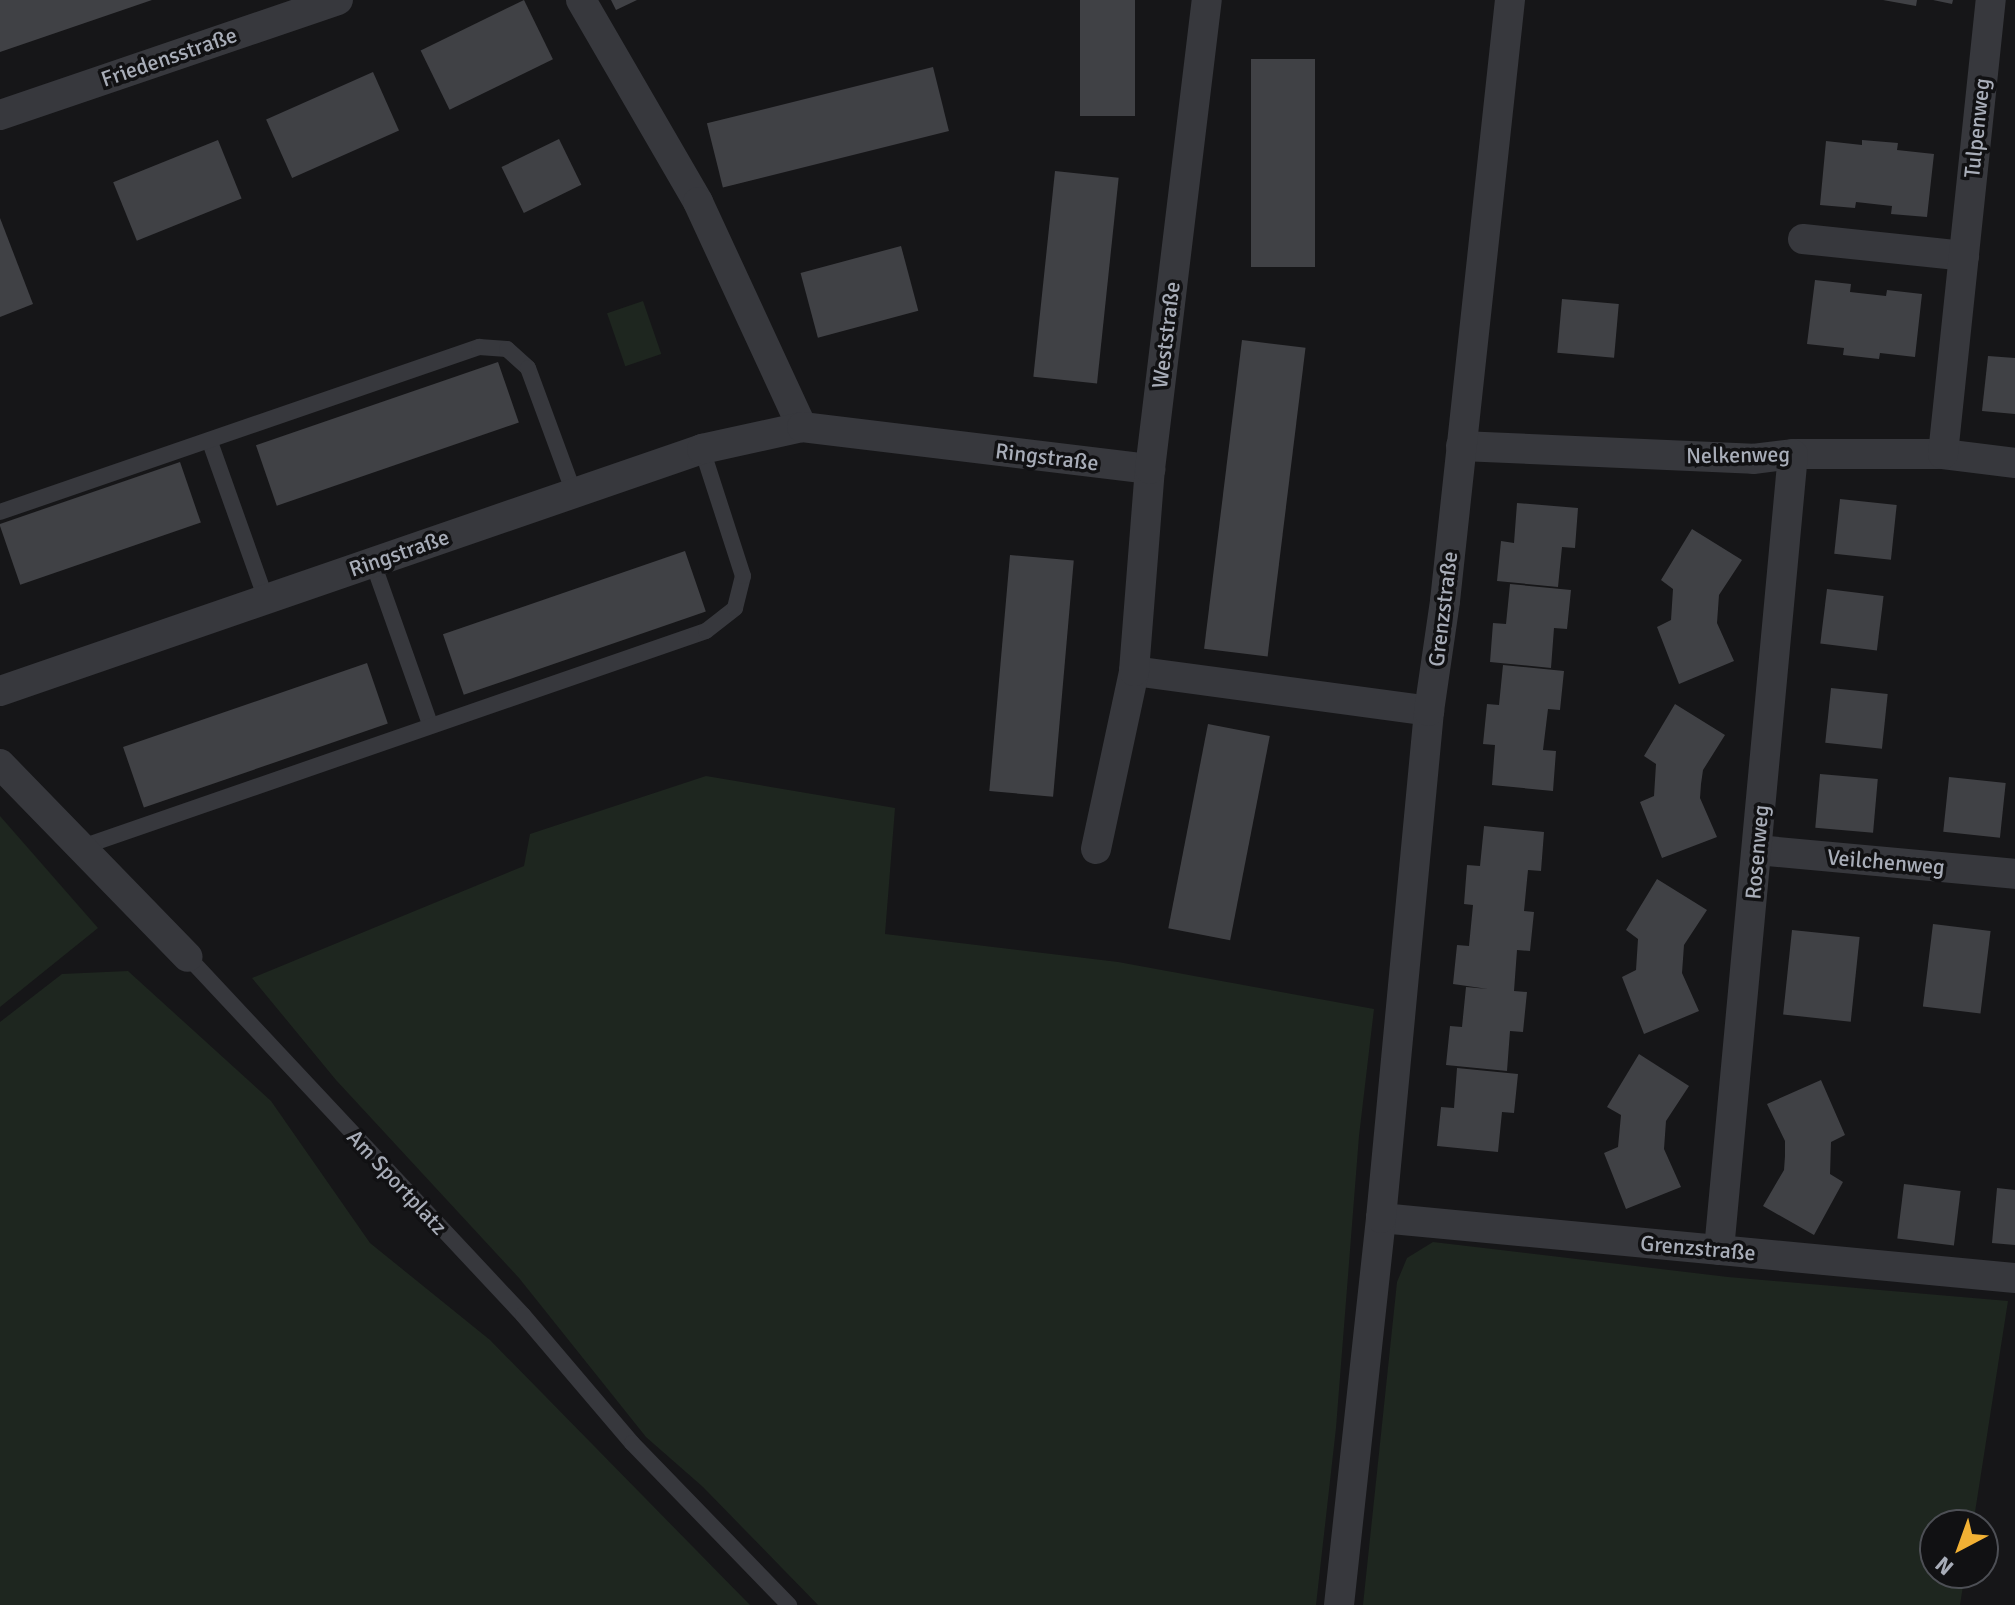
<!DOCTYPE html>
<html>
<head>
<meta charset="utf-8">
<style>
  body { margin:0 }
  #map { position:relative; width:2015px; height:1605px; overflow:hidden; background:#161618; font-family:Signika,sans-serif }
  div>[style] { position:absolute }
  .green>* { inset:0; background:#1e261f; transform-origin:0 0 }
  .building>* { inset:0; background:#404145; transform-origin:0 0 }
  .service>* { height:16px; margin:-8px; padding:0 8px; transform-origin:8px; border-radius:8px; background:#37383d }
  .minor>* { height:30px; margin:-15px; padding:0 15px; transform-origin:15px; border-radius:15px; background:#37383d }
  span { translate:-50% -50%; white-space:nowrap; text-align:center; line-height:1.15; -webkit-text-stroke:7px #111113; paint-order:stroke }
  .street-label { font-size:22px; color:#a8adb8 }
  .north { position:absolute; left:1919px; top:1509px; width:80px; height:80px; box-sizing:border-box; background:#111113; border:2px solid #4d4f55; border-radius:50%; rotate:221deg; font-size:22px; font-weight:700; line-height:32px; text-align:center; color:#a8adb8 }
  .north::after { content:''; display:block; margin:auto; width:28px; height:36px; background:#f2b134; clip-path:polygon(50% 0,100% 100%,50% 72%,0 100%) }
</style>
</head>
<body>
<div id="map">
  <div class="green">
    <div style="left:643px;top:301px;width:56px;height:38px;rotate:71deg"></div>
    <div style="clip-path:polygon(706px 776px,895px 808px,885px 934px,1118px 962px,1374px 1009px,1359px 1136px,1336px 1428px,1316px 1605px,818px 1605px,703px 1487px,646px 1437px,519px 1278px,336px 1080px,252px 978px,524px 866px,530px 834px)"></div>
    <div style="clip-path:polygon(0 816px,98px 928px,0 1007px)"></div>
    <div style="clip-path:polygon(128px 971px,271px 1101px,370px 1243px,490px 1340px,750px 1605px,0 1605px,0 1022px,62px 974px)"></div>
    <div style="clip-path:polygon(1433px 1242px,1728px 1277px,2008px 1301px,1973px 1525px,1935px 1525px,1935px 1573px,1965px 1573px,1960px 1605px,1363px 1605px,1397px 1282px,1407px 1258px)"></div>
  </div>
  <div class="building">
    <div style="clip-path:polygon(0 0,152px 0,0 52px)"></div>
    <div style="left:524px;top:0;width:66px;height:115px;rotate:64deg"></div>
    <div style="clip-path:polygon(611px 0,637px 0,616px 10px)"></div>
    <div style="left:1080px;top:0;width:55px;height:116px"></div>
    <div style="clip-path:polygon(1883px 0,1917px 0,1916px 6px)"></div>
    <div style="clip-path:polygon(1933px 0,1953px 0,1952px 4px)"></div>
    <div style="left:1251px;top:59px;width:64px;height:208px"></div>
    <div style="left:933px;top:67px;width:66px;height:233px;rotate:76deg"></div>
    <div style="left:373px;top:72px;width:64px;height:117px;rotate:66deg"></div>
    <div style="left:559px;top:139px;width:51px;height:64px;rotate:64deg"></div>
    <div style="left:218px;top:140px;width:63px;height:113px;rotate:68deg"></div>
    <div style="clip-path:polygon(1862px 140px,1898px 143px,1897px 150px,1934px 154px,1927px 217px,1891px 214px,1892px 206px,1856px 202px,1855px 208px,1820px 205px,1826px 141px,1862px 145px)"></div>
    <div style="left:1055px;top:171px;width:64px;height:207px;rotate:6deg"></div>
    <div style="clip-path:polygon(0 218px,33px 304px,0 317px)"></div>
    <div style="left:901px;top:246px;width:67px;height:104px;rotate:75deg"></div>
    <div style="clip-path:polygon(1815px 280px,1851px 284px,1850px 292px,1886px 296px,1887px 290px,1922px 294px,1915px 357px,1880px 353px,1879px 359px,1843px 355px,1844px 348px,1807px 344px)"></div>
    <div style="left:1562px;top:299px;width:57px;height:54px;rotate:5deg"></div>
    <div style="left:1242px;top:340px;width:64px;height:311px;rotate:7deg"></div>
    <div style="clip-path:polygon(1988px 356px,2015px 358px,2015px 414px,1982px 411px)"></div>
    <div style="left:498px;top:362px;width:64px;height:256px;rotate:71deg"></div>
    <div style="left:180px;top:462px;width:64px;height:191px;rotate:71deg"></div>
    <div style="left:1840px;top:499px;width:57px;height:55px;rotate:6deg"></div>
    <div style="clip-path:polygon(1517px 503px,1578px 508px,1575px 548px,1562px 547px,1558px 587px,1497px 581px,1501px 541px,1514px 543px)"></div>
    <div style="clip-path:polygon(1692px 529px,1742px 560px,1719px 595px,1717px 623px,1734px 661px,1679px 684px,1657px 627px,1671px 620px,1673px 589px,1661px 580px)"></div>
    <div style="left:685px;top:551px;width:64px;height:256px;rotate:71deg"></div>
    <div style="left:1010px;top:555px;width:64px;height:237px;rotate:5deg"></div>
    <div style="clip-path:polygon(1510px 584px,1571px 590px,1567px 629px,1554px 628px,1551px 668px,1490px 662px,1493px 623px,1506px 624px)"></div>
    <div style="left:1827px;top:589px;width:57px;height:55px;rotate:7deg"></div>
    <div style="left:367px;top:663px;width:64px;height:258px;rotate:71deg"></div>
    <div style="clip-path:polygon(1503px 665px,1564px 671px,1560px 710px,1548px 709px,1543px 750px,1556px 751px,1553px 791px,1492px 785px,1495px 745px,1483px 744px,1487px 704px,1499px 705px)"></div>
    <div style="left:1831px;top:688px;width:57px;height:55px;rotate:6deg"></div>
    <div style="clip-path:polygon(1675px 704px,1725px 735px,1703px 770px,1701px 784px,1700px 798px,1717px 837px,1662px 858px,1640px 802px,1654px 796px,1656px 764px,1644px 756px)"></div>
    <div style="left:1208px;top:724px;width:63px;height:208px;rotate:11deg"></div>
    <div style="left:1820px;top:774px;width:58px;height:54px;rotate:5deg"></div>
    <div style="left:1949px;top:777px;width:57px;height:55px;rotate:6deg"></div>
    <div style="clip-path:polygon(1484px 826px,1544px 832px,1541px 871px,1528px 870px,1524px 911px,1534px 912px,1530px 951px,1517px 950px,1514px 991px,1527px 992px,1523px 1032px,1510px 1031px,1507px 1071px,1446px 1065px,1450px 1026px,1462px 1027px,1466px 987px,1488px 989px,1453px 984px,1457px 945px,1469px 946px,1473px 905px,1464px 904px,1467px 865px,1480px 866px)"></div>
    <div style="clip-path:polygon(1657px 879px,1707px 910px,1684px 945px,1682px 973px,1699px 1011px,1644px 1034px,1622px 977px,1636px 970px,1638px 939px,1626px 930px)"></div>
    <div style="left:1933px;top:924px;width:58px;height:83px;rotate:7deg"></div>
    <div style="left:1792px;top:930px;width:68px;height:85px;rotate:6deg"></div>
    <div style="clip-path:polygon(1639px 1054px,1689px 1086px,1666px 1121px,1664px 1149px,1681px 1187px,1626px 1209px,1604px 1153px,1618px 1147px,1621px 1115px,1607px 1107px)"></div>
    <div style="clip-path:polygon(1457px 1068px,1518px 1074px,1514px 1113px,1502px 1112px,1498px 1152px,1437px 1146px,1441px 1107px,1454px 1108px)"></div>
    <div style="clip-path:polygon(1821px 1080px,1845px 1135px,1831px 1142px,1830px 1174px,1843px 1182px,1814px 1235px,1763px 1206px,1784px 1170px,1785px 1156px,1785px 1141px,1767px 1104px)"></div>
    <div style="left:1904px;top:1184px;width:57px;height:55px;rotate:7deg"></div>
    <div style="clip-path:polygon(1997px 1188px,2015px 1190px,2015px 1245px,1992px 1243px)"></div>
  </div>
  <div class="service">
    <div style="left:210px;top:442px;width:167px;rotate:70.4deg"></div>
    <div style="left:0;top:512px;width:507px;rotate:-19.01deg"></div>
    <div style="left:479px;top:347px;width:28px;rotate:4deg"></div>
    <div style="left:507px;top:349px;width:28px;rotate:42deg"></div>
    <div style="left:528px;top:368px;width:133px;rotate:69.8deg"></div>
    <div style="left:373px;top:563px;width:171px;rotate:70.5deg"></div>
    <div style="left:79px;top:848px;width:663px;rotate:-19.09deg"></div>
    <div style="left:706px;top:631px;width:37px;rotate:-38deg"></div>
    <div style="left:735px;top:608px;width:33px;rotate:-76deg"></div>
    <div style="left:743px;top:576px;width:133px;rotate:-107.9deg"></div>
    <div style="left:188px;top:957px;width:490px;rotate:46.9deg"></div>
    <div style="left:523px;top:1315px;width:168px;rotate:49.6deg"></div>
    <div style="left:632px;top:1443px;width:226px;rotate:45.9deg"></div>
  </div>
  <div class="minor">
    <div style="left:581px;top:0;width:233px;rotate:59.9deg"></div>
    <div style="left:698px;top:202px;width:248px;rotate:65.2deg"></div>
    <div style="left:0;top:115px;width:357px;rotate:-18.8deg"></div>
    <div style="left:1803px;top:239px;width:162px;rotate:6deg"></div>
    <div style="left:1461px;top:446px;width:292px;rotate:2.5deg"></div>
    <div style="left:1753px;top:459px;width:40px;rotate:-7.1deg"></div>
    <div style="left:1793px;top:454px;width:150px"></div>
    <div style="left:1943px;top:454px;width:73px;rotate:7.1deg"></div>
    <div style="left:1943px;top:454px;width:457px;rotate:-84deg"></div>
    <div style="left:1134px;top:671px;width:298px;rotate:7.7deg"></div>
    <div style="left:0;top:691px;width:743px;rotate:-19.02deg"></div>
    <div style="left:702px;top:449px;width:102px;rotate:-12.4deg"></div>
    <div style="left:802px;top:427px;width:351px;rotate:6.9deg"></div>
    <div style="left:0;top:764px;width:269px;rotate:45.8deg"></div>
    <div style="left:1096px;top:849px;width:182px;rotate:-77.9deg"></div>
    <div style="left:1134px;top:671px;width:203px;rotate:-85.5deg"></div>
    <div style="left:1150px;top:469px;width:472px;rotate:-83.1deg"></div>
    <div style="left:1757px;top:850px;width:259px;rotate:5.3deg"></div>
    <div style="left:1381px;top:1218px;width:637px;rotate:5.41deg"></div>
    <div style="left:1719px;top:1250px;width:799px;rotate:-84.69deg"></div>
    <div style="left:1339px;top:1605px;width:389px;rotate:-83.8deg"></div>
    <div style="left:1381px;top:1218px;width:509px;rotate:-84.59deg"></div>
    <div style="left:1429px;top:711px;width:111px;rotate:-81.7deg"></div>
    <div style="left:1445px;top:601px;width:605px;rotate:-83.83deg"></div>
  </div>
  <div class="street-label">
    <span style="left:169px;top:57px;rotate:-19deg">Friedensstraße</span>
    <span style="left:1977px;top:128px;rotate:-84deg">Tulpenweg</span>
    <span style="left:1166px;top:335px;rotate:-83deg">Weststraße</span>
    <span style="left:1738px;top:455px;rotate:-1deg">Nelkenweg</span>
    <span style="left:1047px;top:457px;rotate:7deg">Ringstraße</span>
    <span style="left:399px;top:553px;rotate:-19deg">Ringstraße</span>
    <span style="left:1443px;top:609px;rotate:-83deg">Grenzstraße</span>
    <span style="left:1757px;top:852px;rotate:-85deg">Rosenweg</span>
    <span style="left:1886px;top:862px;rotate:5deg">Veilchenweg</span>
    <span style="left:397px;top:1182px;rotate:47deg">Am Sportplatz</span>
    <span style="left:1698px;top:1248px;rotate:5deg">Grenzstraße</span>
  </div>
  <div class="north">N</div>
</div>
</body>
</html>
